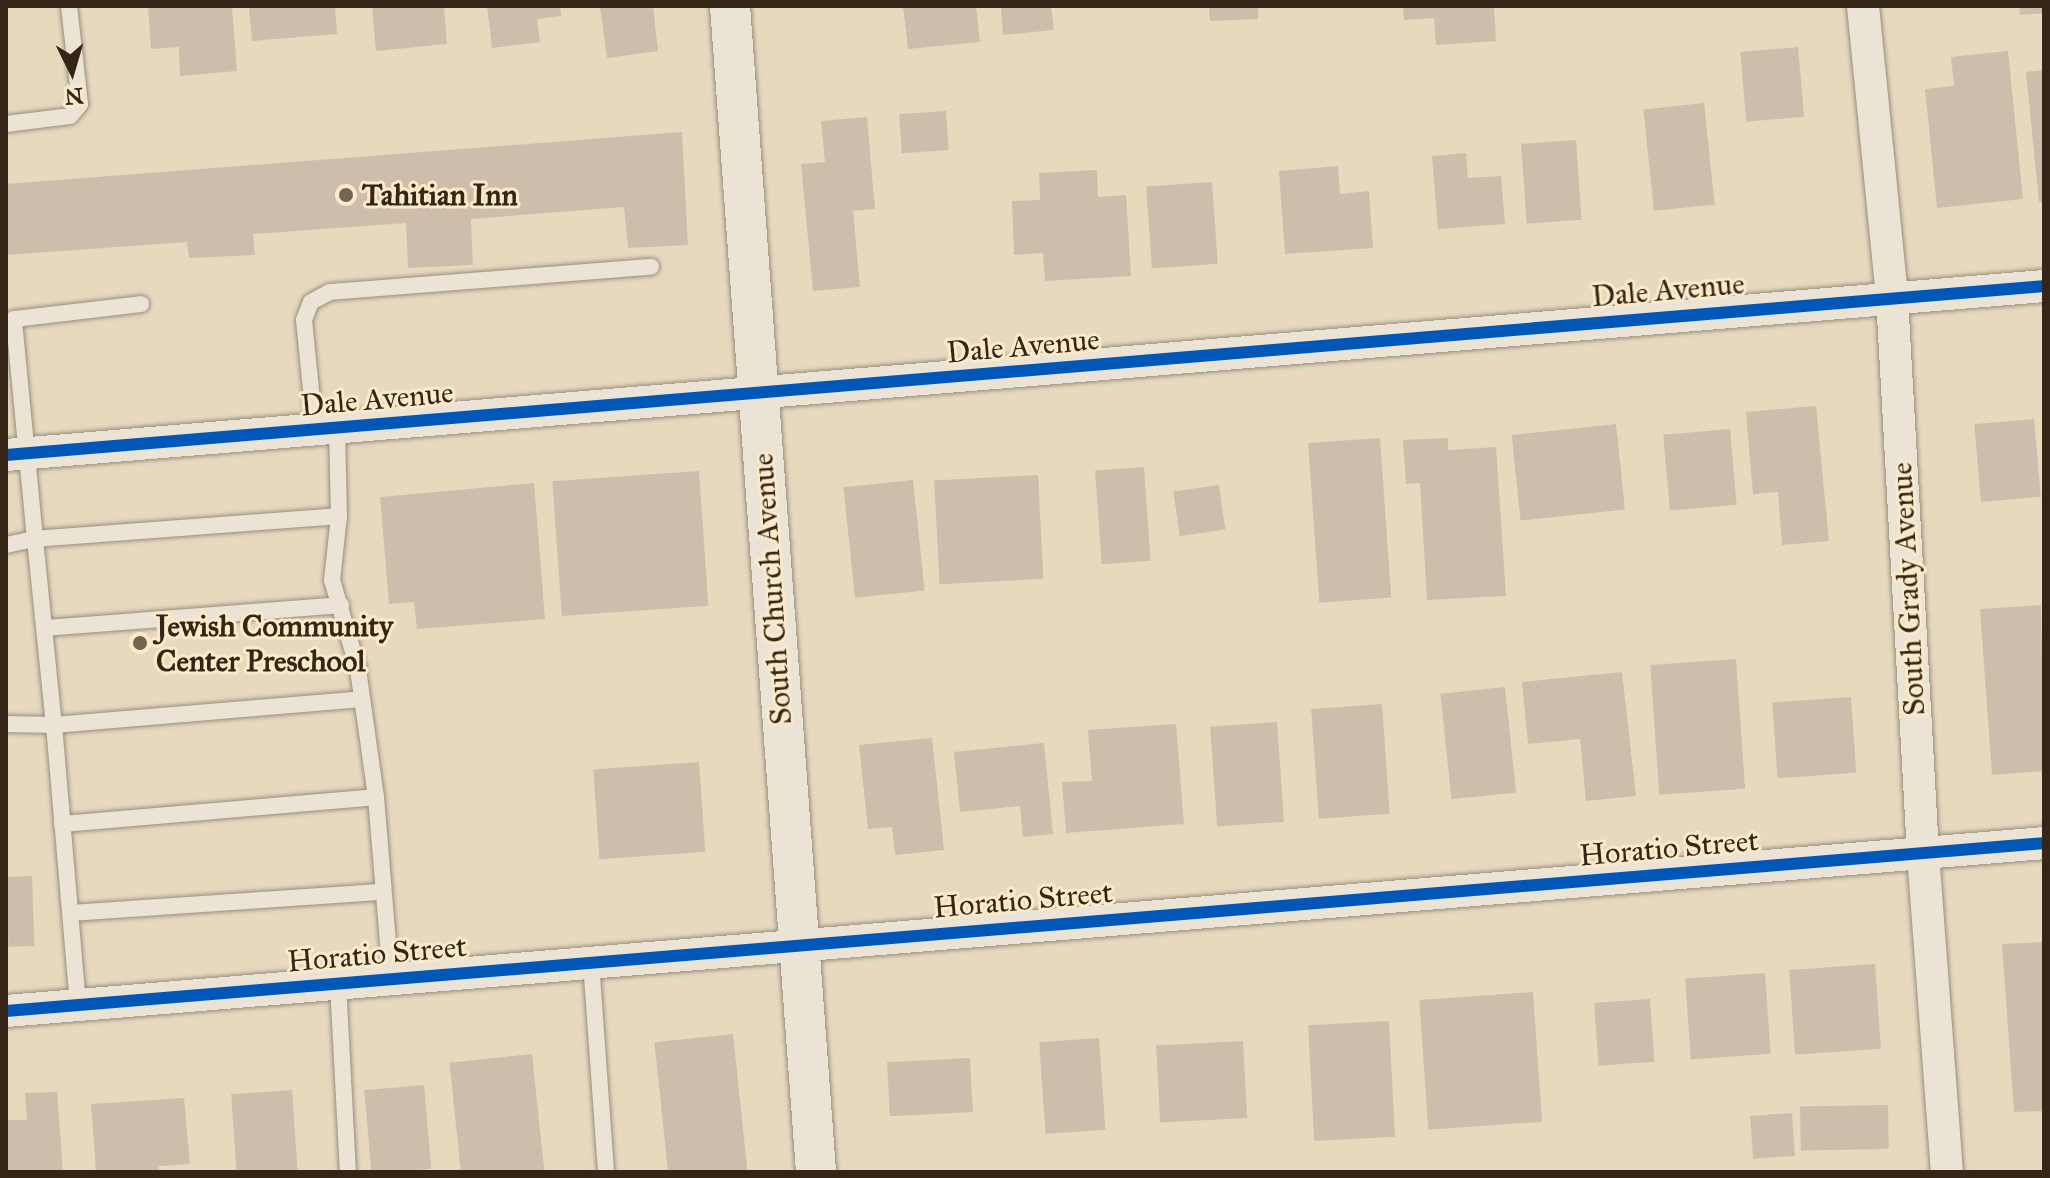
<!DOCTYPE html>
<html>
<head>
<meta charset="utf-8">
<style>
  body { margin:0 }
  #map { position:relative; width:2050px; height:1178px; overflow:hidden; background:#e7d9be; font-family:"IM FELL Great Primer",serif }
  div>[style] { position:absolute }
  .building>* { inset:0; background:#cfbdab; transform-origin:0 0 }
  .roads { filter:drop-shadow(0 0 2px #988e7e) drop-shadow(0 0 2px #988e7e) }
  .service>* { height:16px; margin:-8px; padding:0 8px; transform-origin:8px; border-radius:8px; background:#eae3d6 }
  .minor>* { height:32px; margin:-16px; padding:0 16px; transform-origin:16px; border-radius:16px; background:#eae3d6 }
  .tertiary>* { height:40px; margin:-20px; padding:0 20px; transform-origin:20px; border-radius:20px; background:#eae3d6 }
  .cycleway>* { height:12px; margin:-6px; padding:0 6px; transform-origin:6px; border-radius:6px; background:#0057b8 }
  .dots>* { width:22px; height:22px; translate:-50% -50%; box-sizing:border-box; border:4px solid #faeaca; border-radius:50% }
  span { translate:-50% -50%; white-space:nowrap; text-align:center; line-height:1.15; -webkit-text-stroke:6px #faeaca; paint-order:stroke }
  .poi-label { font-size:30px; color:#342517; font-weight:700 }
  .left { translate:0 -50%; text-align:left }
  .street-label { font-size:30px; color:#342517 }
  .frame { position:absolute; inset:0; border:8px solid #342517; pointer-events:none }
  .north { position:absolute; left:32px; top:32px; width:80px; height:80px; -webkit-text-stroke:6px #faeaca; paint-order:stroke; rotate:175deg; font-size:22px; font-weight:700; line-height:32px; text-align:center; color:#342517 }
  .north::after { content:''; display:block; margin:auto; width:28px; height:36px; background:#342517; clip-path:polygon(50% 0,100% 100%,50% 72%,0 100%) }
</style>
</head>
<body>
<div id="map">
  <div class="building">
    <div style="clip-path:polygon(148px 6px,232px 6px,237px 71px,180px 76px,179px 47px,151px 49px)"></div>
    <div style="clip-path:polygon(249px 6px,335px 6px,337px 34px,252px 41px)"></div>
    <div style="clip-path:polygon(372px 6px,444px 6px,447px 44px,376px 51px)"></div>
    <div style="clip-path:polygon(487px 6px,560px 6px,561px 16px,537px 19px,540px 42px,492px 48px)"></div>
    <div style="clip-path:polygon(600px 6px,653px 6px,658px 51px,607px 58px)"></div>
    <div style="clip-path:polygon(903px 6px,976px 6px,980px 42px,908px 49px)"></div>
    <div style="clip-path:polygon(1001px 6px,1051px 6px,1054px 30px,1003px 35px)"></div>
    <div style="clip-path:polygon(1209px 6px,1258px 6px,1258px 19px,1210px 21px)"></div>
    <div style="clip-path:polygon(1403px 6px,1494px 6px,1496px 41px,1436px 45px,1434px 18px,1404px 20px)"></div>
    <div style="clip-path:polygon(2019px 6px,2044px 6px,2044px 13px,2020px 15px)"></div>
    <div style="left:1798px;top:47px;width:70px;height:58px;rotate:85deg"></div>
    <div style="clip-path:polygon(2008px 51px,2023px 199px,1937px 208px,1925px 89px,1954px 86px,1951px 57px)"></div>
    <div style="clip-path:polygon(2044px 70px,2044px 202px,2039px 202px,2026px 72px)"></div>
    <div style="left:1704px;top:103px;width:102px;height:61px;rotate:84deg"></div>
    <div style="left:946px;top:111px;width:39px;height:47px;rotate:86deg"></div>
    <div style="clip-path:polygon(867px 117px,875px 209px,853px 211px,860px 287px,813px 291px,801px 164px,825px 162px,821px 121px)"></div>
    <div style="clip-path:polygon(682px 132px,688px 245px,628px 248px,624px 207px,471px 219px,473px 265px,408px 268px,406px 223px,253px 234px,255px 255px,189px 258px,187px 242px,6px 255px,6px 184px)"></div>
    <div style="left:1576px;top:140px;width:80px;height:55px;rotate:86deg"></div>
    <div style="clip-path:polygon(1466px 153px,1468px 178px,1501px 176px,1505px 224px,1438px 229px,1432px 156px)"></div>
    <div style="clip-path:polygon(1338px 166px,1340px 194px,1369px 191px,1373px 248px,1285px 254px,1279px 171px)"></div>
    <div style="clip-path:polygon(1097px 170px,1098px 197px,1126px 195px,1131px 276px,1045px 281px,1043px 253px,1014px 255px,1012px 201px,1040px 200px,1039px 173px)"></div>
    <div style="left:1212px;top:182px;width:82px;height:66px;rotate:86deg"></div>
    <div style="clip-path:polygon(1816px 406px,1829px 541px,1782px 545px,1778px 492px,1753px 494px,1746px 412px)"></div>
    <div style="left:2034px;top:419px;width:78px;height:60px;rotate:85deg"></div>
    <div style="left:1616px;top:424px;width:86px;height:105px;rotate:84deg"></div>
    <div style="left:1730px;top:429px;width:76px;height:67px;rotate:85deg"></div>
    <div style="left:1380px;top:438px;width:160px;height:72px;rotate:86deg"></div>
    <div style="clip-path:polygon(1448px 438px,1448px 450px,1496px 447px,1506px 596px,1427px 600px,1420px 483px,1406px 484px,1403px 440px)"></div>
    <div style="left:1144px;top:467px;width:94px;height:49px;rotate:86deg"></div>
    <div style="left:699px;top:471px;width:135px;height:147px;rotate:86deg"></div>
    <div style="left:1038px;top:475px;width:104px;height:104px;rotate:87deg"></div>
    <div style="left:913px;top:480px;width:111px;height:70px;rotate:84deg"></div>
    <div style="clip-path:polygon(534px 483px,545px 619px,417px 629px,414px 602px,389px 604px,380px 497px)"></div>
    <div style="left:1219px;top:485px;width:45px;height:46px;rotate:82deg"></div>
    <div style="clip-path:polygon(2041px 605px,2044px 771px,1992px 775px,1980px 609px)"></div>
    <div style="left:1736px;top:659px;width:130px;height:86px;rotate:86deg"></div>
    <div style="clip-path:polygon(1622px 672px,1636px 796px,1586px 801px,1580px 739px,1528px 744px,1522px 682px)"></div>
    <div style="left:1505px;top:687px;width:106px;height:65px;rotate:84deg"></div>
    <div style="left:1851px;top:697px;width:76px;height:79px;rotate:86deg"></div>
    <div style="left:1382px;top:704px;width:110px;height:71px;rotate:86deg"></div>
    <div style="left:1277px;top:722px;width:100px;height:67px;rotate:86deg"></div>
    <div style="clip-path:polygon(1176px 724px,1184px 824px,1066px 833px,1062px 782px,1092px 781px,1088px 730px)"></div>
    <div style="clip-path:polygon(932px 738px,944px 850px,895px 855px,892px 827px,868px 829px,859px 745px)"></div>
    <div style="clip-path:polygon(1044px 743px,1053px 834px,1023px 837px,1020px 806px,960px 812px,954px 752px)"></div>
    <div style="left:699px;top:762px;width:90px;height:106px;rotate:86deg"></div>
    <div style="left:32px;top:876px;width:70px;height:26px;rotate:88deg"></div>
    <div style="clip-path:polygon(2044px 942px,2044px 1111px,2014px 1112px,2002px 944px)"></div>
    <div style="left:1875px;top:964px;width:85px;height:86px;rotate:86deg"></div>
    <div style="left:1765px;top:973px;width:81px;height:80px;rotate:86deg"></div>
    <div style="left:1533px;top:992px;width:130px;height:114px;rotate:86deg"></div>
    <div style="left:1650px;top:999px;width:63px;height:56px;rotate:86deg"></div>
    <div style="left:1389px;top:1021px;width:116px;height:81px;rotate:87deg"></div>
    <div style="left:733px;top:1034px;width:139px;height:79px;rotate:84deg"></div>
    <div style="left:1099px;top:1038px;width:92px;height:60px;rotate:86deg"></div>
    <div style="left:1243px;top:1041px;width:77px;height:87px;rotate:87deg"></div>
    <div style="left:532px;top:1054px;width:119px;height:83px;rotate:84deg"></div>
    <div style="left:970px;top:1058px;width:54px;height:83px;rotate:87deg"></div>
    <div style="left:424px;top:1085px;width:84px;height:60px;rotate:85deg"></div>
    <div style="left:292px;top:1090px;width:82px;height:61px;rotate:86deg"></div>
    <div style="clip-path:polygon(57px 1092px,63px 1172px,6px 1172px,6px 1120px,27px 1120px,25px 1093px)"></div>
    <div style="clip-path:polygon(184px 1098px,190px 1164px,159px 1166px,159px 1172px,96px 1171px,91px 1104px)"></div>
    <div style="left:1888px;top:1105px;width:44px;height:88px;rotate:89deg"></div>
    <div style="left:1792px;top:1113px;width:43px;height:42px;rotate:86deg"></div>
  </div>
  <div class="roads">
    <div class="service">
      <div style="left:6px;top:124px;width:64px;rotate:-7.1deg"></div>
      <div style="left:70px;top:116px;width:16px;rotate:-50deg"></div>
      <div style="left:80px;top:104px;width:99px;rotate:-96.4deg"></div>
      <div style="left:337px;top:428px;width:88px;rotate:88.7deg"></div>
      <div style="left:339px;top:516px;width:64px;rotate:96.2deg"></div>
      <div style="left:332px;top:580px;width:93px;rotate:73.7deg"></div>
      <div style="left:358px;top:669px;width:129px;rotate:82deg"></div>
      <div style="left:376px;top:797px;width:183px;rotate:85.3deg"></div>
      <div style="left:315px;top:430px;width:111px;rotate:-95.7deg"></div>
      <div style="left:304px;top:320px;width:19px;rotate:-69deg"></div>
      <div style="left:311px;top:302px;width:21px;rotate:-28deg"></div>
      <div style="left:330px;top:292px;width:322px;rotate:-4.5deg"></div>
      <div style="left:339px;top:516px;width:305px;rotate:175.7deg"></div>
      <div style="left:35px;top:539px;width:187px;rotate:84.2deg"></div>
      <div style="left:54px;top:725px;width:309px;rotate:-4.8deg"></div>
      <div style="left:6px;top:545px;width:30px;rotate:-12deg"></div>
      <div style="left:35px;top:539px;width:221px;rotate:-95.5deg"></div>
      <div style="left:14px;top:319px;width:128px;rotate:-6.7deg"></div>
      <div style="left:45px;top:628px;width:297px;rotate:-4.4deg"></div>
      <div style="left:6px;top:724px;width:48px;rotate:1.2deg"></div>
      <div style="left:54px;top:725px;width:281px;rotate:85.1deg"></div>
      <div style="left:62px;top:824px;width:315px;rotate:-4.9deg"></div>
      <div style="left:71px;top:913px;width:312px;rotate:-3.9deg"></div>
      <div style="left:591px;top:962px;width:211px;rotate:85.9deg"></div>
      <div style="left:338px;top:983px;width:189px;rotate:87deg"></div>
    </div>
    <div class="minor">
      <div style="left:1863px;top:6px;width:292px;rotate:84.3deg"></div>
      <div style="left:1892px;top:297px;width:558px;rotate:86.81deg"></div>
      <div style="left:1923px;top:854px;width:319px;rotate:85.7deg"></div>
      <div style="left:6px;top:455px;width:2045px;rotate:-4.74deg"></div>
      <div style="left:6px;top:1011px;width:2045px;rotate:-4.71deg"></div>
    </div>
    <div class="tertiary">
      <div style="left:730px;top:6px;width:1169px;rotate:85.78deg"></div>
    </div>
  </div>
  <div class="cycleway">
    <div style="left:6px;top:455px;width:2045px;rotate:-4.74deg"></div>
    <div style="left:6px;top:1011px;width:2045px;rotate:-4.71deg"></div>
  </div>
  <div class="dots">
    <div style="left:346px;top:195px;background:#736451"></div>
    <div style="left:140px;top:643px;background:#736451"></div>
  </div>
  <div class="poi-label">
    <span class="left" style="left:362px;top:195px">Tahitian Inn</span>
    <span class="left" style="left:156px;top:643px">Jewish Community<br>Center Preschool</span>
  </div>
  <div class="street-label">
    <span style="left:1668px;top:290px;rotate:-5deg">Dale Avenue</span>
    <span style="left:1023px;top:346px;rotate:-5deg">Dale Avenue</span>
    <span style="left:377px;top:399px;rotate:-5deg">Dale Avenue</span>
    <span style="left:772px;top:589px;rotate:-94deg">South Church Avenue</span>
    <span style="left:1908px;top:589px;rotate:-93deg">South Grady Avenue</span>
    <span style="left:1669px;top:848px;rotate:-5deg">Horatio Street</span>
    <span style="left:1023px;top:900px;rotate:-5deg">Horatio Street</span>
    <span style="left:377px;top:954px;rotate:-5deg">Horatio Street</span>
  </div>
  <div class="frame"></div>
  <div class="north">N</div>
</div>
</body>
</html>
